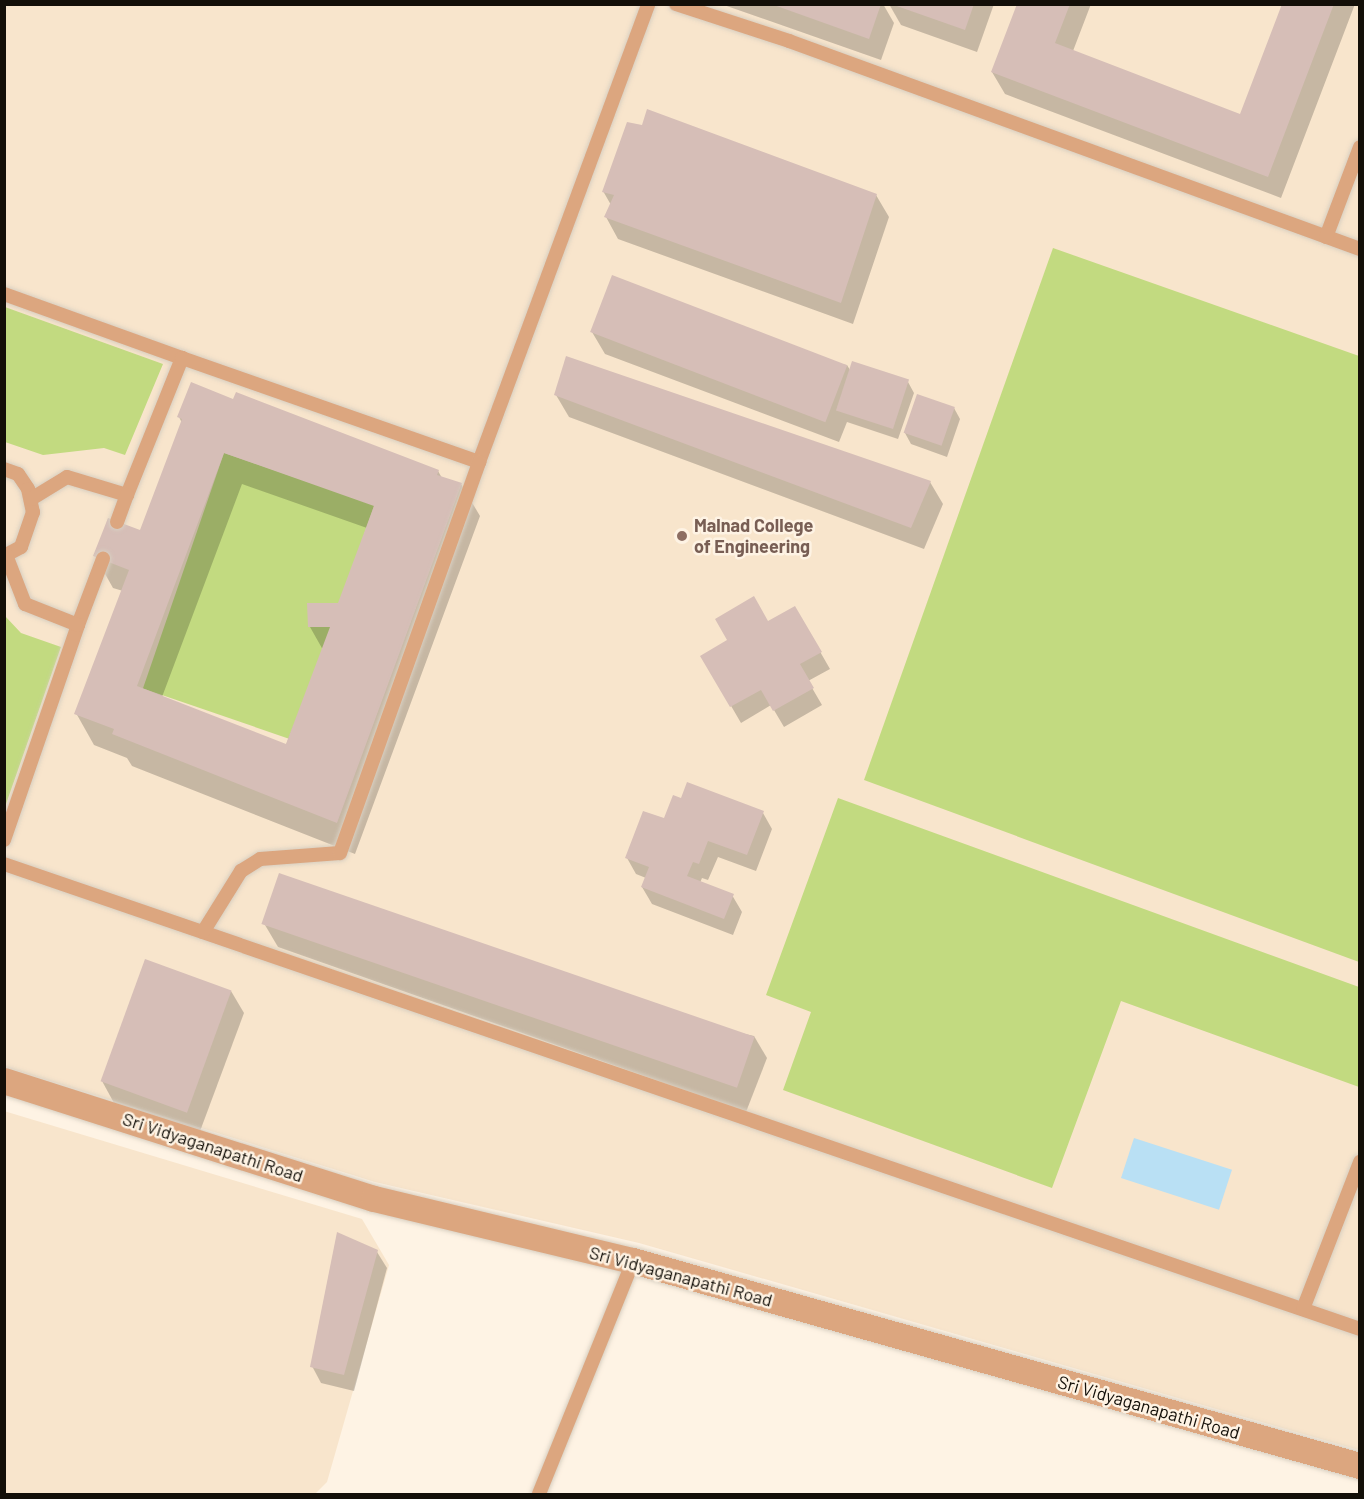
<!DOCTYPE html>
<html>
<head>
<meta charset="utf-8">
<style>
  body { margin:0 }
  #map { position:relative; width:1364px; height:1499px; overflow:hidden; background:#fef3e4; font-family:Barlow,sans-serif }
  div>[style] { position:absolute }
  .built>* { inset:0; background:#f8e5cc }
  .green>* { inset:0; background:#c2da80; transform-origin:0 0 }
  .water>* { inset:0; background:#b9e0f4; transform-origin:0 0 }
  .shadow>* { inset:0; background:#0003 }
  .building>* { inset:0; background:#d6beb7; transform-origin:0 0 }
  .roads { filter:drop-shadow(0 0 2px #d8cfc1) drop-shadow(0 0 2px #d8cfc1) }
  .service>* { height:14px; margin:-7px; padding:0 7px; transform-origin:7px; border-radius:7px; background:#dca67f }
  .minor>* { height:26px; margin:-13px; padding:0 13px; transform-origin:13px; border-radius:13px; background:#dca67f }
  .dots>* { width:16px; height:16px; translate:-50% -50%; box-sizing:border-box; border:3px solid #fef3e4; border-radius:50% }
  span { translate:-50% -50%; white-space:nowrap; text-align:center; line-height:1.15; -webkit-text-stroke:5px #fef3e4; paint-order:stroke }
  .education-label { font-size:18px; color:#785e54; font-weight:700 }
  .left { translate:0 -50%; text-align:left }
  .street-label { font-size:18px; color:#130f08 }
  .frame { position:absolute; inset:0; border:6px solid #130f08; pointer-events:none }
</style>
</head>
<body>
<div id="map">
  <div class="built">
    <div style="clip-path:polygon(4px 5px,1359px 5px,1359px 1450px,639px 1243px,375px 1182px,5px 1067px)"></div>
    <div style="clip-path:polygon(4px 1111px,362px 1219px,389px 1265px,327px 1482px,315px 1494px,5px 1494px)"></div>
  </div>
  <div class="green">
    <div style="clip-path:polygon(1053px 248px,1359px 356px,1359px 962px,864px 780px)"></div>
    <div style="clip-path:polygon(5px 307px,163px 364px,125px 455px,104px 448px,43px 455px,5px 442px)"></div>
    <div style="left:224px;top:453px;width:159px;height:249px;rotate:19deg"></div>
    <div style="clip-path:polygon(5px 616px,21px 633px,61px 647px,5px 807px)"></div>
    <div style="clip-path:polygon(838px 798px,1359px 987px,1359px 1087px,1121px 1001px,1052px 1188px,783px 1090px,811px 1012px,766px 995px)"></div>
  </div>
  <div class="water">
    <div style="left:1134px;top:1138px;width:103px;height:42px;rotate:18deg"></div>
  </div>
  <div class="shadow">
    <div style="clip-path:polygon(721px 4px,883px 4px,894px 23px,881px 60px)"></div>
    <div style="clip-path:polygon(889px 4px,994px 4px,977px 52px,901px 25px)"></div>
    <div style="clip-path:polygon(1018px 4px,1091px 4px,1073px 51px,1241px 116px,1284px 4px,1355px 4px,1281px 198px,1005px 94px,992px 72px)"></div>
    <div style="clip-path:polygon(603px 191px,876px 195px,889px 217px,853px 324px,618px 239px,606px 217px,611px 205px)"></div>
    <div style="clip-path:polygon(592px 332px,847px 365px,850px 370px,908px 382px,914px 393px,898px 439px,847px 422px,839px 442px,605px 354px)"></div>
    <div style="clip-path:polygon(556px 395px,930px 482px,943px 504px,924px 549px,569px 417px)"></div>
    <div style="clip-path:polygon(evenodd,234px 401px,438px 471px,442px 478px,461px 484px,480px 516px,355px 854px,132px 766px,127px 758px,94px 745px,76px 713px,123px 591px,113px 588px,95px 556px,140px 532px,182px 423px,179px 417px,234px 401px,242px 484px,367px 528px,339px 604px,310px 627px,323px 650px,286px 745px,162px 697px,242px 484px)"></div>
    <div style="clip-path:polygon(954px 408px,960px 419px,947px 457px,911px 444px,905px 433px)"></div>
    <div style="clip-path:polygon(795px 608px,830px 669px,808px 681px,822px 705px,784px 727px,771px 705px,741px 723px,702px 656px)"></div>
    <div style="clip-path:polygon(682px 800px,763px 813px,772px 829px,756px 871px,718px 857px,708px 880px,702px 878px,700px 883px,732px 895px,742px 912px,733px 935px,652px 904px,642px 887px,646px 878px,636px 874px,627px 858px)"></div>
    <div style="clip-path:polygon(265px 925px,754px 1036px,767px 1058px,746px 1112px,278px 947px)"></div>
    <div style="clip-path:polygon(231px 991px,244px 1013px,199px 1134px,114px 1103px,102px 1081px)"></div>
    <div style="clip-path:polygon(377px 1252px,387px 1268px,354px 1391px,321px 1383px,312px 1366px)"></div>
  </div>
  <div class="building">
    <div style="clip-path:polygon(771px 4px,881px 4px,869px 39px)"></div>
    <div style="clip-path:polygon(891px 4px,974px 4px,965px 30px)"></div>
    <div style="clip-path:polygon(1017px 4px,1070px 4px,1055px 43px,1240px 114px,1282px 4px,1334px 4px,1268px 177px,991px 72px)"></div>
    <div style="clip-path:polygon(647px 109px,877px 194px,841px 303px,604px 217px,614px 195px,602px 192px,627px 122px,642px 125px)"></div>
    <div style="left:612px;top:275px;width:252px;height:61px;rotate:21deg"></div>
    <div style="clip-path:polygon(566px 356px,931px 481px,911px 528px,554px 395px)"></div>
    <div style="left:852px;top:361px;width:60px;height:52px;rotate:18deg"></div>
    <div style="clip-path:polygon(evenodd,191px 382px,233px 399px,236px 392px,439px 470px,437px 475px,462px 483px,337px 823px,112px 734px,114px 729px,74px 714px,129px 570px,93px 556px,108px 518px,140px 530px,182px 419px,177px 417px,191px 382px,224px 453px,374px 506px,338px 603px,307px 603px,308px 627px,330px 627px,286px 744px,137px 686px,224px 453px)"></div>
    <div style="left:917px;top:394px;width:40px;height:41px;rotate:19deg"></div>
    <div style="clip-path:polygon(754px 596px,768px 621px,795px 606px,822px 652px,800px 664px,814px 688px,773px 711px,761px 690px,730px 707px,700px 656px,727px 640px,715px 619px)"></div>
    <div style="clip-path:polygon(687px 782px,764px 811px,747px 855px,708px 841px,699px 864px,693px 862px,687px 876px,734px 894px,724px 919px,641px 887px,649px 867px,625px 858px,643px 811px,664px 818px,673px 795px,681px 798px)"></div>
    <div style="left:279px;top:873px;width:503px;height:54px;rotate:19deg"></div>
    <div style="left:145px;top:959px;width:92px;height:130px;rotate:20deg"></div>
    <div style="clip-path:polygon(337px 1232px,378px 1250px,344px 1375px,310px 1367px)"></div>
  </div>
  <div class="roads">
    <div class="service">
      <div style="left:676px;top:4px;width:119px;rotate:18.1deg"></div>
      <div style="left:789px;top:41px;width:608px;rotate:20.02deg"></div>
      <div style="left:1326px;top:237px;width:96px;rotate:-69.3deg"></div>
      <div style="left:4px;top:294px;width:189px;rotate:19.8deg"></div>
      <div style="left:4px;top:469px;width:15px;rotate:20deg"></div>
      <div style="left:18px;top:474px;width:18px;rotate:56deg"></div>
      <div style="left:28px;top:489px;width:24px;rotate:78deg"></div>
      <div style="left:33px;top:512px;width:37px;rotate:109deg"></div>
      <div style="left:21px;top:547px;width:19px;rotate:152deg"></div>
      <div style="left:31px;top:499px;width:42px;rotate:-31.4deg"></div>
      <div style="left:67px;top:477px;width:63px;rotate:16.7deg"></div>
      <div style="left:127px;top:495px;width:148px;rotate:-68.1deg"></div>
      <div style="left:182px;top:358px;width:315px;rotate:19.3deg"></div>
      <div style="left:479px;top:462px;width:488px;rotate:-69.7deg"></div>
      <div style="left:117px;top:522px;width:29px;rotate:-70deg"></div>
      <div style="left:78px;top:625px;width:71px;rotate:-69.3deg"></div>
      <div style="left:4px;top:840px;width:227px;rotate:-71deg"></div>
      <div style="left:78px;top:625px;width:57px;rotate:-158.4deg"></div>
      <div style="left:25px;top:604px;width:53px;rotate:-111.2deg"></div>
      <div style="left:4px;top:864px;width:1434px;rotate:18.93deg"></div>
      <div style="left:203px;top:932px;width:72px;rotate:-58.1deg"></div>
      <div style="left:241px;top:871px;width:22px;rotate:-32deg"></div>
      <div style="left:260px;top:859px;width:80px;rotate:-4.3deg"></div>
      <div style="left:340px;top:853px;width:415px;rotate:-70.4deg"></div>
      <div style="left:1303px;top:1309px;width:158px;rotate:-68.8deg"></div>
      <div style="left:539px;top:1494px;width:251px;rotate:-68deg"></div>
    </div>
    <div class="minor">
      <div style="left:4px;top:1081px;width:388px;rotate:17.7deg"></div>
      <div style="left:374px;top:1199px;width:266px;rotate:13.5deg"></div>
      <div style="left:633px;top:1261px;width:755px;rotate:15.75deg"></div>
    </div>
  </div>
  <div class="dots">
    <div style="left:682px;top:536px;background:#8d6e63"></div>
  </div>
  <div class="education-label">
    <span class="left" style="left:694px;top:536px">Malnad College<br>of Engineering</span>
  </div>
  <div class="street-label">
    <span style="left:213px;top:1147px;rotate:18deg">Sri Vidyaganapathi Road</span>
    <span style="left:681px;top:1276px;rotate:15deg">Sri Vidyaganapathi Road</span>
    <span style="left:1149px;top:1407px;rotate:16deg">Sri Vidyaganapathi Road</span>
  </div>
  <div class="frame"></div>
</div>
</body>
</html>
